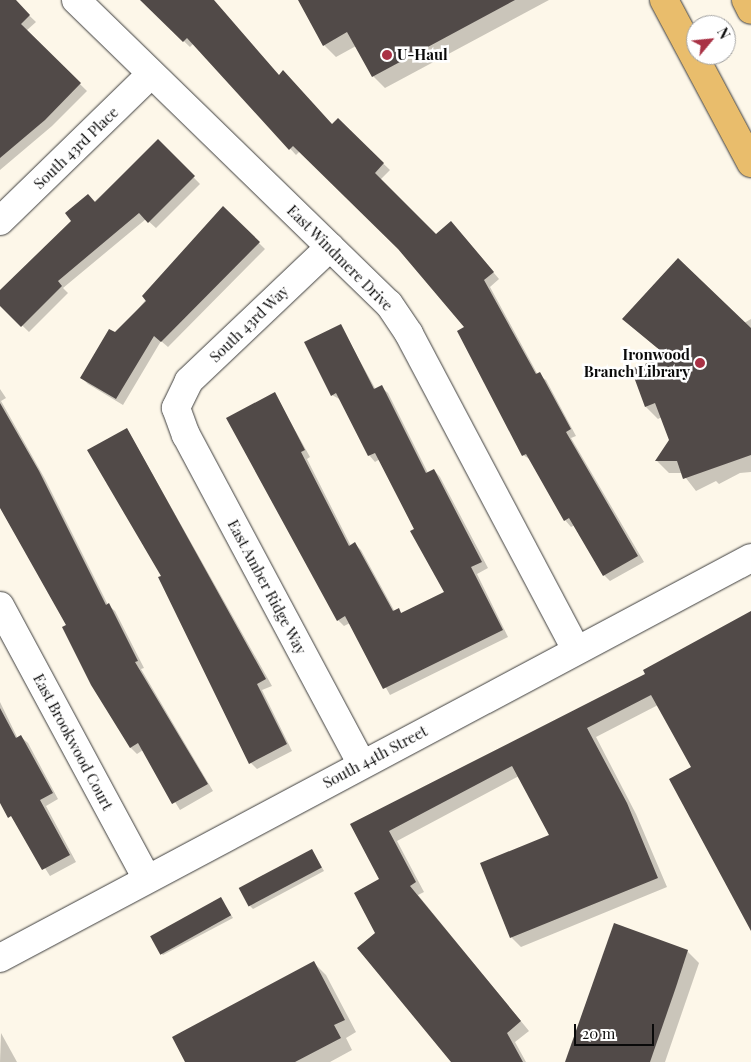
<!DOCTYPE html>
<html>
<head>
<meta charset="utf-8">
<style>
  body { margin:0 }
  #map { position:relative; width:751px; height:1062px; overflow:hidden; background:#fdf7e9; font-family:"Playfair Display",serif }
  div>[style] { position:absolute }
  .shadow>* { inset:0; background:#0003 }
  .building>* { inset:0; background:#514a48; transform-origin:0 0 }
  .roads { filter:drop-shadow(0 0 1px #3d3d3d) drop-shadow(0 0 1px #3d3d3d) }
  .minor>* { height:28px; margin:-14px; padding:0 14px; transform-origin:14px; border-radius:14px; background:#fff }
  .major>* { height:28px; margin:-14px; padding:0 14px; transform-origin:14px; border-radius:14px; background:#e9bd6c }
  .dots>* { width:14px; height:14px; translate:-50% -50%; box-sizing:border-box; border:2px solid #fff; border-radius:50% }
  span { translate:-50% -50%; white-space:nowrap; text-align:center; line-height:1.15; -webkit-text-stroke:5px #fff; paint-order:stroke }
  .poi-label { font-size:15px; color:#0a0a0a; font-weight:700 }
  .left { translate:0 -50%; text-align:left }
  .right { translate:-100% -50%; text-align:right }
  .street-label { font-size:15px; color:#0a0a0a }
  .north { position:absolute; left:686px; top:15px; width:50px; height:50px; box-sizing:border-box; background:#fff; border:1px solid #9d9d9d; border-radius:50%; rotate:62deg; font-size:14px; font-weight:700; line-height:20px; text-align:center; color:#0a0a0a }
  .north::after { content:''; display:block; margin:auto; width:18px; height:22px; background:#a93245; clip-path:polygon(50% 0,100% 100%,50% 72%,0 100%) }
  .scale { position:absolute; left:574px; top:1024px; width:80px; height:22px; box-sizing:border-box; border:2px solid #0a0a0a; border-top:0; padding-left:6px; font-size:15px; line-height:18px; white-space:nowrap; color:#0a0a0a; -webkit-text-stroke:4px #fff; paint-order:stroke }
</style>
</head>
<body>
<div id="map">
  <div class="shadow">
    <div style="clip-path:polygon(0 0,13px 0,36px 22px,26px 31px,87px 91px,52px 126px,0 170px)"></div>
    <div style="clip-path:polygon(141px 0,211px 0,279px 76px,332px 126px,338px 120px,390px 170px,380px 180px,436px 236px,457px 229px,499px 279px,490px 287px,538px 375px,546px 380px,576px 436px,571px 438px,644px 562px,610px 581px,604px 575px,575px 525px,571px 527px,565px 520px,531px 460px,523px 455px,466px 327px,400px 249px,300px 151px,296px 155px,194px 43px,190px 47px)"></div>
    <div style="clip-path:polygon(306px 0,549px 0,385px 88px,373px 76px,356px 46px,336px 57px,324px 45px)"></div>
    <div style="clip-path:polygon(158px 141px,200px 184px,156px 228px,146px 219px,63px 288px,68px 293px,29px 332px,0 304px,0 292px)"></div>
    <div style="clip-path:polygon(223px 208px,265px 249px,168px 347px,161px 341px,123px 405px,88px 384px,81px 377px)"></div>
    <div style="clip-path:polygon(623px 319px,744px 323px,751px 319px,751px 472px,740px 473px,719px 484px,716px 481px,696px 491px,682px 473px,669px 473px,657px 461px,670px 440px,662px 417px,658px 419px,646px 407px,668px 357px)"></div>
    <div style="clip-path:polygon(340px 325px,376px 390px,381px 387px,388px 393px,428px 473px,434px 470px,440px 477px,488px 568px,477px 574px,508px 637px,390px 695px,350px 623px,344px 626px,338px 620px,275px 394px,310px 457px,307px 459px,351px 546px,355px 544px,361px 550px,395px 612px,398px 610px,402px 614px,445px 592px,380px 459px,375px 462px,369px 455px,341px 400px,332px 395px)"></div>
    <div style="clip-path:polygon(0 389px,6px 398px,1px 401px,45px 479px,108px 605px,115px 611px,144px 668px,141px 669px,213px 791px,180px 810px,143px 750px,137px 754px,130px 747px,68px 626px,0 507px)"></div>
    <div style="clip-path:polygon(127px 429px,272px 686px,262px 690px,292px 751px,257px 769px,251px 763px,163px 576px)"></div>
    <div style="clip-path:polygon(751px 612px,751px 928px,693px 767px,658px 705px,596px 737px,636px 814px,667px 887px,521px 947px,512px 938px,481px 864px,551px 836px,519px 776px,397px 841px,424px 892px,418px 895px,529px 1031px,515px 1042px,526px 1062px,453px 1062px,377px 933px,381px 880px,351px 824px,647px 675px)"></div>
    <div style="clip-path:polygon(0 702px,18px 739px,21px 737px,28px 743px,58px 799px,46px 806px,76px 862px,50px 876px,0 798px)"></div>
    <div style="clip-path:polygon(312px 850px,324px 871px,253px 909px,250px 906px)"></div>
    <div style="clip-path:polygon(221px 899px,233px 918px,163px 955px,160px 952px)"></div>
    <div style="clip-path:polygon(687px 951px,699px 963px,665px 1062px,566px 1062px)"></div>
    <div style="clip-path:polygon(314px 963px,326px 975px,356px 1032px,346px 1038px,352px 1050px,330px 1062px,186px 1062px)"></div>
    <div style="clip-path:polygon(1px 1033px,17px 1062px,0 1062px)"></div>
  </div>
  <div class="building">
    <div style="clip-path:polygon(0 0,16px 0,30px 15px,21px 24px,81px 83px,45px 120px,0 158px)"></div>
    <div style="clip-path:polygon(140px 0,214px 0,279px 75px,283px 70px,332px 124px,338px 118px,384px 163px,375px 173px,436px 234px,451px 221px,494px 272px,484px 280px,536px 374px,540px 372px,571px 429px,566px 432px,638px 556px,603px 576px,569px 518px,564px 521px,526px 454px,522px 456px,457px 331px,464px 327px,398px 249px,293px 146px,289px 150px,187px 38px,183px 42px)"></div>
    <div style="clip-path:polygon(298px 0,515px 0,372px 77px,347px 32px,323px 46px)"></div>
    <div style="clip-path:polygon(158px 139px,195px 176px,148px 223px,139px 213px,58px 281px,62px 286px,21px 327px,0 306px,0 290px,71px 221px,65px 213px,88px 194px,95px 202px)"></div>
    <div style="clip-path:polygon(223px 206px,260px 242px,161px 342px,154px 336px,116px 399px,80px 378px,109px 329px,115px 332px,146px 301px,142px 296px)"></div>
    <div style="clip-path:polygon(678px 258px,751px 328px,751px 455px,683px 479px,677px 461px,655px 461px,669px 440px,655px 403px,645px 407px,631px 369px,667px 356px,622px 319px)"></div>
    <div style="clip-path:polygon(341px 324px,374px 389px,382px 385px,426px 473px,434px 469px,482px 562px,471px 567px,503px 630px,383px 689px,345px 616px,337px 621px,226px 418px,275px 392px,305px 450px,301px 452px,349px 546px,355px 542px,393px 611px,399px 608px,401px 613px,444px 592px,410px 531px,414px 529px,375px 453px,368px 456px,336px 393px,331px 396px,304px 342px)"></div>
    <div style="clip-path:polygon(0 403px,39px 471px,106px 605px,109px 603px,138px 661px,135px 662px,208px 784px,172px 804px,138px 743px,130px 748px,91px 685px,62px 627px,66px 625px,0 508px)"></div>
    <div style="clip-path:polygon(127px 428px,266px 679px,257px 684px,287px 744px,249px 764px,158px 577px,161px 576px,87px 450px)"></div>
    <div style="clip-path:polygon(751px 611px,751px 931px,669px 779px,691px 767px,651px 695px,587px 728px,627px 803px,658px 878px,510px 938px,480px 863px,549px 835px,512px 766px,389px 831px,416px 882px,410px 886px,521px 1021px,507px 1033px,523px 1062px,451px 1062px,357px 948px,375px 933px,354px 893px,379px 879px,350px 824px,645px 674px,643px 670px)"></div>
    <div style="clip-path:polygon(0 708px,16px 738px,21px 735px,53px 793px,40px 800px,70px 855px,42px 870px,11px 816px,8px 818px,0 803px)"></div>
    <div style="left:312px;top:849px;width:21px;height:83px;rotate:62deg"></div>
    <div style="left:221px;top:897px;width:21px;height:81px;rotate:61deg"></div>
    <div style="clip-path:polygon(614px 923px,688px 950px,676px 987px,650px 1062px,565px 1062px)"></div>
    <div style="clip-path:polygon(314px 961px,345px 1020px,334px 1025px,341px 1038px,295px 1062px,185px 1062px,172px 1037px)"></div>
  </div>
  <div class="roads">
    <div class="minor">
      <div style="left:76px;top:0;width:436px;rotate:44.2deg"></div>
      <div style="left:389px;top:304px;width:36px;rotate:56deg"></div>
      <div style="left:409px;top:334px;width:357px;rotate:62.1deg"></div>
      <div style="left:0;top:221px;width:211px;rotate:-44.2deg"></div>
      <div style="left:330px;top:247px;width:195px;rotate:136.5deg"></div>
      <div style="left:189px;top:381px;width:30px;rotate:116deg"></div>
      <div style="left:176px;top:408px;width:29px;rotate:70deg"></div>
      <div style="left:186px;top:435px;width:373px;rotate:61.9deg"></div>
      <div style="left:0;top:606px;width:310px;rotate:61.7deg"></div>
      <div style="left:0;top:958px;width:851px;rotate:-28.04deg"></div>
    </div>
    <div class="major">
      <div style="left:664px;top:0;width:185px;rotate:61.9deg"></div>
      <div style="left:746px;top:0;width:11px;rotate:63deg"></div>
    </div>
  </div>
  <div class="dots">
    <div style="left:387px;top:55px;background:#a93245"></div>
    <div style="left:700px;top:363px;background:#a93245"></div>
  </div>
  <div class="poi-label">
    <span class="left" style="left:397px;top:55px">U-Haul</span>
    <span class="right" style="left:690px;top:363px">Ironwood<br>Branch Library</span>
  </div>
  <div class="street-label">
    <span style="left:76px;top:148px;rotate:-44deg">South 43rd Place</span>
    <span style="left:340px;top:258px;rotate:45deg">East Windmere Drive</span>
    <span style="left:249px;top:324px;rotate:-44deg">South 43rd Way</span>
    <span style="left:267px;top:587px;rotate:62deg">East Amber Ridge Way</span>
    <span style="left:73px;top:742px;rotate:62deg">East Brookwood Court</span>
    <span style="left:375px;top:757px;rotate:-28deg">South 44th Street</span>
  </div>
  <div class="north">N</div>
  <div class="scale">20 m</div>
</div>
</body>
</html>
